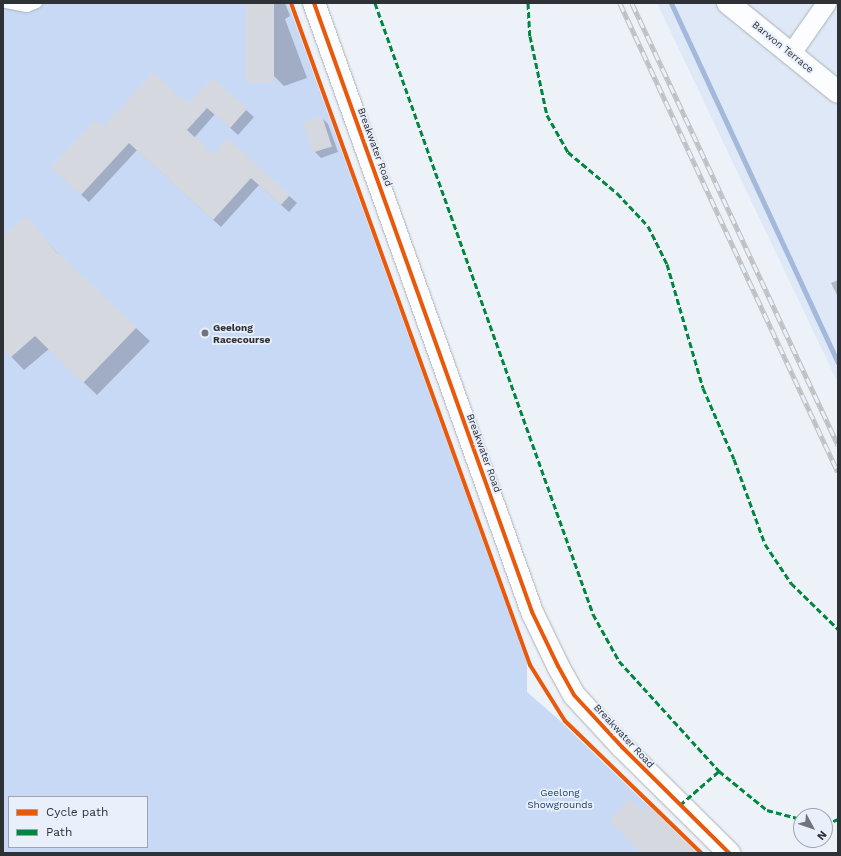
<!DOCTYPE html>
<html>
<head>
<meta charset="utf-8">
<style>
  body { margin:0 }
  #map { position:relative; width:841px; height:856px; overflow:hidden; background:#edf1f8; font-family:"Work Sans",sans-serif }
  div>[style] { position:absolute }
  .built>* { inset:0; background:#dee8f6 }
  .green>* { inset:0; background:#c8d9f5 }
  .shadow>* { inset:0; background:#0003 }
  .stream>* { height:5px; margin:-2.5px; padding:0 2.5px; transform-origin:2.5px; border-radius:2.5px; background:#a3b8da }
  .building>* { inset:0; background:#d5d9df; transform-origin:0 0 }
  .roads { filter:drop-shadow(0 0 1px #adb1b7) drop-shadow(0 0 1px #adb1b7) }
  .service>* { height:10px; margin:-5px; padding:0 5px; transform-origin:5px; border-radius:5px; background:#fcfdfe }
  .minor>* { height:19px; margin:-9.5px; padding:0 9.5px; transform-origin:9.5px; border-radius:9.5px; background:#fcfdfe }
  .tertiary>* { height:22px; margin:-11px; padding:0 11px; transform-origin:11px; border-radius:11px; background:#fcfdfe }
  .rail>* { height:4.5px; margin-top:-2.25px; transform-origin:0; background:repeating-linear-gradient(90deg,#e9f0fc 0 9px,#bec0c2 0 18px); box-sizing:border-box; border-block:1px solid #bec0c2 }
  .quiet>* { height:3px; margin-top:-1.5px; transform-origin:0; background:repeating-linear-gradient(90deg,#00873e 0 6px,transparent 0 9px) }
  .cycleway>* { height:4px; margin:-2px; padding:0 2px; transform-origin:2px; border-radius:2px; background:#e8590c }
  .dots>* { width:11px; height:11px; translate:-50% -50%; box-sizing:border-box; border:2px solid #e9f0fc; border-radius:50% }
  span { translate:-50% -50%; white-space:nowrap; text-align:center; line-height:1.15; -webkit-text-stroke:3.5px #e9f0fc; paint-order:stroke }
  .street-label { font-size:10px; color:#2e3237 }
  .poi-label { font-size:10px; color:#2e3237; font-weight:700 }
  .left { translate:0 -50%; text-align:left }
  .park-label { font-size:10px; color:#193e75 }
  .frame { position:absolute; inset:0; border:4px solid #2e3237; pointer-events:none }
  .legend { position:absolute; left:8px; top:796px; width:140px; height:52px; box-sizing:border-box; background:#e9f0fc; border:1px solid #9ea4ad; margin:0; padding:5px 7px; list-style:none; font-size:12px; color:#2e3237 }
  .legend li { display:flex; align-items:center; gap:8px; height:20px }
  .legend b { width:20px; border:1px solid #9ea4ad }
  .north { position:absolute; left:793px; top:808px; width:40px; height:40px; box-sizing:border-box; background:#e9f0fc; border:1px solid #9ea4ad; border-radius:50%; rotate:130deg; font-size:11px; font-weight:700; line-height:16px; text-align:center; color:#2e3237 }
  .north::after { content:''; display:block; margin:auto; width:14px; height:18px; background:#71757b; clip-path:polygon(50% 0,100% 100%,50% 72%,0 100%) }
</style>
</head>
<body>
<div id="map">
  <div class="built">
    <div style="clip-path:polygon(657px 3px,838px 3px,838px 383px)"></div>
  </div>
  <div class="green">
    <div style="clip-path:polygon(evenodd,3px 3px,288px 3px,527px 663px,527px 692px,558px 719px,697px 853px,3px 853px,3px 3px,9px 797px,147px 797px,147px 847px,9px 847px,9px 797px)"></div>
  </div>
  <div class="shadow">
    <div style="clip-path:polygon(247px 3px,285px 3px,290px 16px,285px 19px,307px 78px,284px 86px,274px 76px)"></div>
    <div style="clip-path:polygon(189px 105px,246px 110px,254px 117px,238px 135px,215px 114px,194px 138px,213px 155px,227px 140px,297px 203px,289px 212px,259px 185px,221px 227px,137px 150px,89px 202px,60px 175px,103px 128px)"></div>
    <div style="clip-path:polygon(321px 117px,328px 124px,338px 152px,321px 158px,315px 152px,305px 123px)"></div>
    <div style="clip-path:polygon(26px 218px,65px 262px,150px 341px,97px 395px,49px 349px,24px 370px,3px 348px,3px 237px)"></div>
    <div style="clip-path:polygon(838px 280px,838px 297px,831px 283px)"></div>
  </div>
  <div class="stream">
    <div style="left:671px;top:3px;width:396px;rotate:65.1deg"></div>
  </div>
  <div class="building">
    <div style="left:246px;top:3px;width:28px;height:79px"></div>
    <div style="clip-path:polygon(153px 73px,188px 104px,213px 78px,247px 109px,230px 128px,207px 108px,187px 130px,213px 154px,227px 138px,290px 195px,281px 205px,251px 178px,213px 220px,129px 143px,81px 195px,51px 168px,95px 120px,103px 127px)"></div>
    <div style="left:322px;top:116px;width:32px;height:20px;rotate:72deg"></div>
    <div style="clip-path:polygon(26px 216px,56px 252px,137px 327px,83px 383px,35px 336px,10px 358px,3px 350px,3px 236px)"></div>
    <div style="clip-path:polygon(630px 798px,643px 811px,648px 805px,697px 853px,641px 853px,609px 820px)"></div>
  </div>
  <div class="roads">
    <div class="service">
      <div style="left:6px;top:3px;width:21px;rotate:11deg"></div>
      <div style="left:27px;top:7px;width:11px;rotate:-22deg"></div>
    </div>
    <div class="minor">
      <div style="left:791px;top:53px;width:61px;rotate:-55deg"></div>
    </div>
    <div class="tertiary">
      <div style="left:314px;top:3px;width:647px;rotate:70.3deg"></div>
      <div style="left:532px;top:612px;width:60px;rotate:64.3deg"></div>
      <div style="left:558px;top:666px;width:33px;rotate:61deg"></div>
      <div style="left:574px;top:695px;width:71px;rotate:47.3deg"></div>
      <div style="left:622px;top:747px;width:151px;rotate:44.7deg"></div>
      <div style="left:728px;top:3px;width:141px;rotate:39deg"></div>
    </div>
  </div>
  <div class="rail">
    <div style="left:620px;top:3px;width:517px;rotate:65.07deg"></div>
    <div style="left:632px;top:3px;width:488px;rotate:65deg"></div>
  </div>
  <div class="quiet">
    <div style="left:375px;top:3px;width:649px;rotate:70.36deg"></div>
    <div style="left:593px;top:614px;width:54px;rotate:61deg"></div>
    <div style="left:619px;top:661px;width:149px;rotate:47.7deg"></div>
    <div style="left:719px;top:771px;width:62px;rotate:39.1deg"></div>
    <div style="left:767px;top:810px;width:35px;rotate:15deg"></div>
    <div style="left:528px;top:3px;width:33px;rotate:87deg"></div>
    <div style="left:530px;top:36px;width:81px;rotate:77.9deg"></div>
    <div style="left:547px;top:115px;width:43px;rotate:60.4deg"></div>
    <div style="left:568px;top:152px;width:64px;rotate:39.9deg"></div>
    <div style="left:617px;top:193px;width:45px;rotate:46.8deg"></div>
    <div style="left:648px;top:226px;width:42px;rotate:63.4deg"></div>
    <div style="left:667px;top:264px;width:129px;rotate:73.8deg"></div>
    <div style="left:703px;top:388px;width:77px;rotate:66.4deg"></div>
    <div style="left:734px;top:459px;width:90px;rotate:70deg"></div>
    <div style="left:765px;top:544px;width:47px;rotate:56.3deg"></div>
    <div style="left:791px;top:583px;width:66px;rotate:44.4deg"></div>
    <div style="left:680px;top:805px;width:52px;rotate:-41.1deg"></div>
    <div style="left:825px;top:825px;width:14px;rotate:-25deg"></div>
  </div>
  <div class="cycleway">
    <div style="left:291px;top:3px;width:704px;rotate:70.15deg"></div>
    <div style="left:530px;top:665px;width:66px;rotate:58deg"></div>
    <div style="left:565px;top:721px;width:190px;rotate:44.1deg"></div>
    <div style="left:314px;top:3px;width:647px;rotate:70.3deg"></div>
    <div style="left:532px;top:612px;width:60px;rotate:64.3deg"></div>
    <div style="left:558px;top:666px;width:33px;rotate:61deg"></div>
    <div style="left:574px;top:695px;width:71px;rotate:47.3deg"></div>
    <div style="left:622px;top:747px;width:151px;rotate:44.7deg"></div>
  </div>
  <div class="dots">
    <div style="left:205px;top:333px;background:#71757b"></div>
  </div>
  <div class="street-label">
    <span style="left:783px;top:47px;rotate:39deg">Barwon Terrace</span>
    <span style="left:375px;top:147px;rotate:70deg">Breakwater Road</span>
    <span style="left:484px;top:453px;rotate:70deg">Breakwater Road</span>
    <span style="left:624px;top:736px;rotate:47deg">Breakwater Road</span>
  </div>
  <div class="poi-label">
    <span class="left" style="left:213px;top:333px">Geelong<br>Racecourse</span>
  </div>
  <div class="park-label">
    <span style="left:560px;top:798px">Geelong<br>Showgrounds</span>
  </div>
  <div class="frame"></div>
  <ul class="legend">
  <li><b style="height:5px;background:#e8590c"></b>Cycle path</li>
  <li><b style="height:5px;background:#00873e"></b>Path</li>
  </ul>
  <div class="north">N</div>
</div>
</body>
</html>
